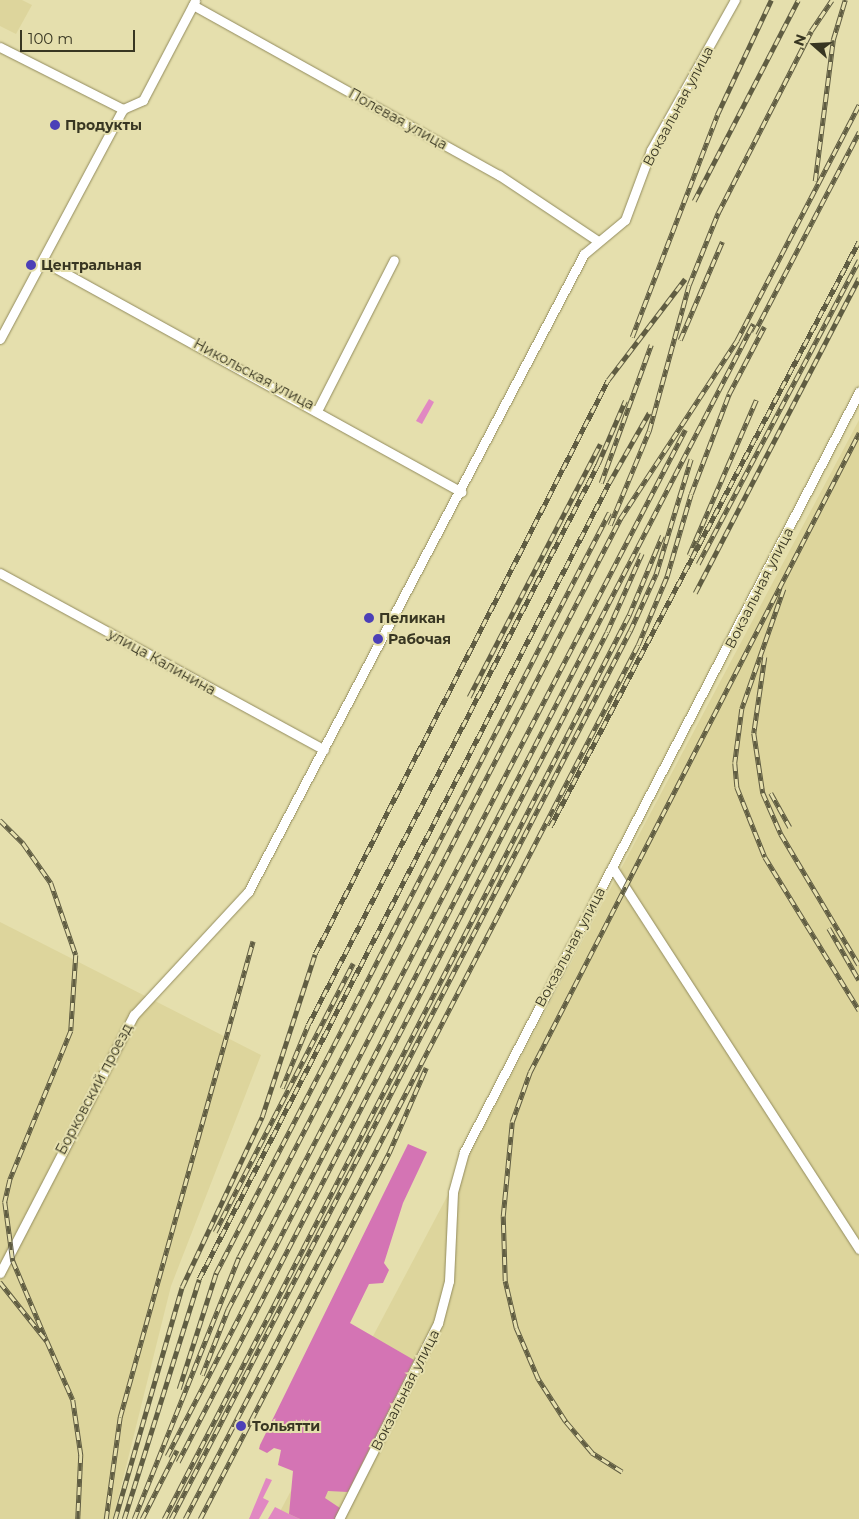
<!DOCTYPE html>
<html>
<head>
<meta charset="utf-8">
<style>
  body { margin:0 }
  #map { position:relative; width:859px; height:1519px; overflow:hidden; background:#e5dfad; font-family:Montserrat,sans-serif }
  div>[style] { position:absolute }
  .built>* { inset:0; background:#ddd59c }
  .green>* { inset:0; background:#e188c2 }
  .forest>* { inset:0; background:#d474b4 }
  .roads { filter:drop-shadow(0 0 1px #928b5d) drop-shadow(0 0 1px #928b5d) }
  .minor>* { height:9px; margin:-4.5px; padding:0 4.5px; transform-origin:4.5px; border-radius:4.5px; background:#fff }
  .rail>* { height:4.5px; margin-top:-2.25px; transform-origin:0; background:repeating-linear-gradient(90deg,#e5dfad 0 8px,#605d42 0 16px); box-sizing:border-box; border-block:1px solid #605d42 }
  .dots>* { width:14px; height:14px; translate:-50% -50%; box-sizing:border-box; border:2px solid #e5dfad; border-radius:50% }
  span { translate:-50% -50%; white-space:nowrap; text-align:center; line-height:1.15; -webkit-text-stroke:4px #e5dfad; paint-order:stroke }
  .street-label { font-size:14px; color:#383622 }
  .poi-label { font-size:14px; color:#383622; font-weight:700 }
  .left { translate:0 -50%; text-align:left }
  .north { position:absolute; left:789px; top:20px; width:50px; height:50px; -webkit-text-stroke:4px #e5dfad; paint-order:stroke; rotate:289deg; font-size:14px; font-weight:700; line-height:20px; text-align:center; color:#383622 }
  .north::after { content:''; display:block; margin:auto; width:18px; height:22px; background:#383622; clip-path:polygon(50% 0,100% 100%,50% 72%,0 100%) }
  .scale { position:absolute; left:20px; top:30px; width:115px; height:22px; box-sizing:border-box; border:2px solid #383622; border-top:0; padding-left:6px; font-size:15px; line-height:18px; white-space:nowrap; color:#383622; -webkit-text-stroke:4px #e5dfad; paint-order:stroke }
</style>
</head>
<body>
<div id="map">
  <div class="built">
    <div style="clip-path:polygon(0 0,22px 0,32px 5px,16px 34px,0 26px)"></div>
    <div style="clip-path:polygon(859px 420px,859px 1519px,276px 1519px)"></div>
    <div style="clip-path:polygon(0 922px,261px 1055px,171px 1286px,113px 1519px,0 1519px)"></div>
  </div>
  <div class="green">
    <div style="clip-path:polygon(429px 399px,434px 402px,422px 424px,416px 421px)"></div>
    <div style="clip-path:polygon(266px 1478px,272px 1480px,263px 1498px,269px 1501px,259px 1519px,249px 1519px)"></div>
    <div style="clip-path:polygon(275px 1507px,289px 1514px,300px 1519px,268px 1519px)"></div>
  </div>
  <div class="forest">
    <div style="clip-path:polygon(408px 1144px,427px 1152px,403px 1203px,384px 1263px,389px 1270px,383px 1283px,369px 1284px,350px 1323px,414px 1360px,348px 1492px,328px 1491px,325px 1498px,340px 1508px,335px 1519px,300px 1519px,289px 1514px,293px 1471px,278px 1465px,281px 1450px,274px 1448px,267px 1453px,259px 1449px,260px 1445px)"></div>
  </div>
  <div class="roads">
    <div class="minor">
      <div style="left:193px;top:5px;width:350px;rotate:29.1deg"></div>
      <div style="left:499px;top:175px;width:119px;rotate:33.7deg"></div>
      <div style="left:0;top:47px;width:138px;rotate:26.8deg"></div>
      <div style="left:43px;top:261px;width:478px;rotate:28.9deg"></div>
      <div style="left:0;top:339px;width:261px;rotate:-61.9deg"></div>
      <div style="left:123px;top:109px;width:22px;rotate:-24deg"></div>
      <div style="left:143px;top:100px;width:112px;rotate:-62.3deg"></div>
      <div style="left:318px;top:409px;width:167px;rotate:-63deg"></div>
      <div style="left:0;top:573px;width:369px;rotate:28.6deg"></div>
      <div style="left:612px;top:867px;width:455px;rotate:57.1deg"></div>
      <div style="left:0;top:1273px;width:291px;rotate:-62.6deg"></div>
      <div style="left:134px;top:1015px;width:168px;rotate:-47.2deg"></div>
      <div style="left:248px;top:892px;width:721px;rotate:-62.23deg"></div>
      <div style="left:584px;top:254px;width:53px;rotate:-39.7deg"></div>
      <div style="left:625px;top:220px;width:75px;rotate:-69.6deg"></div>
      <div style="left:651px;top:150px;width:172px;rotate:-60.8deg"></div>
      <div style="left:339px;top:1519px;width:220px;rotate:-63.2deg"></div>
      <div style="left:438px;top:1323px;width:43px;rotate:-75.3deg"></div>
      <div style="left:449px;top:1281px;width:89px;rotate:-87.4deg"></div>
      <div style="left:453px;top:1192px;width:41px;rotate:-74.6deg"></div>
      <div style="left:464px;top:1152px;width:857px;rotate:-62.54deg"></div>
    </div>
  </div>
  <div class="rail">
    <div style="left:815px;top:181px;width:142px;rotate:-82.7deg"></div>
    <div style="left:833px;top:40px;width:42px;rotate:-73.3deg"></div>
    <div style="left:694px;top:201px;width:226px;rotate:-62.6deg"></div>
    <div style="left:754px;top:333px;width:227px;rotate:-62.4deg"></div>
    <div style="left:632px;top:337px;width:238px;rotate:-69deg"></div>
    <div style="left:717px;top:115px;width:127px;rotate:-64.8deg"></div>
    <div style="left:680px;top:340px;width:107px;rotate:-66.8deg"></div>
    <div style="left:601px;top:483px;width:147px;rotate:-70.1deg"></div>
    <div style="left:610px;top:525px;width:102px;rotate:-67.5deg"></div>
    <div style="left:649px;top:431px;width:151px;rotate:-74.7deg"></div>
    <div style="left:689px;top:285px;width:78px;rotate:-68.1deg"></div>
    <div style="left:718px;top:213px;width:204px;rotate:-62.9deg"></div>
    <div style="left:811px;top:31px;width:37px;rotate:-56deg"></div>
    <div style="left:689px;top:555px;width:169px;rotate:-66.6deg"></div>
    <div style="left:698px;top:564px;width:344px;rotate:-62.1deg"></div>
    <div style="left:784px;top:589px;width:127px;rotate:109.3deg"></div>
    <div style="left:742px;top:709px;width:54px;rotate:97.4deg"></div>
    <div style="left:735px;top:763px;width:24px;rotate:85deg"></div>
    <div style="left:737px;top:787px;width:75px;rotate:68.2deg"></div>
    <div style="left:765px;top:857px;width:180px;rotate:58.4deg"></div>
    <div style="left:695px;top:593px;width:355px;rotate:-62.5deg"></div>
    <div style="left:765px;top:657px;width:77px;rotate:98.2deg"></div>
    <div style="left:754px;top:733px;width:61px;rotate:81.5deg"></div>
    <div style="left:763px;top:793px;width:45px;rotate:66.3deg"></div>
    <div style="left:781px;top:834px;width:152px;rotate:59.2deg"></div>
    <div style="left:469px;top:697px;width:285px;rotate:-62.6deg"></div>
    <div style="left:771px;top:793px;width:39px;rotate:61deg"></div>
    <div style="left:0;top:820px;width:33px;rotate:45deg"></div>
    <div style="left:23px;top:843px;width:49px;rotate:55deg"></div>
    <div style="left:51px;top:883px;width:76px;rotate:70.9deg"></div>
    <div style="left:76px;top:955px;width:76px;rotate:93.8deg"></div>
    <div style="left:71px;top:1031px;width:161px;rotate:112.3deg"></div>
    <div style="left:10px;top:1180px;width:23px;rotate:103deg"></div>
    <div style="left:5px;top:1202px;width:60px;rotate:82.3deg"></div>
    <div style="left:13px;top:1261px;width:87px;rotate:67deg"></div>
    <div style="left:550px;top:827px;width:662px;rotate:-62.2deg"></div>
    <div style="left:829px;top:928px;width:60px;rotate:60deg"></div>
    <div style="left:282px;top:1088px;width:68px;rotate:-67.6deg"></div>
    <div style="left:308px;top:1025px;width:632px;rotate:-62.66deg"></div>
    <div style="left:598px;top:464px;width:69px;rotate:-66.8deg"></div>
    <div style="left:215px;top:1232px;width:302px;rotate:-62.8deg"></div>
    <div style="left:0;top:1282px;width:75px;rotate:51.5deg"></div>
    <div style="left:47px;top:1341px;width:64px;rotate:66.2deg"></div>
    <div style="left:73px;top:1400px;width:56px;rotate:81.7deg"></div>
    <div style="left:81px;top:1455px;width:64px;rotate:92.7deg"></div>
    <div style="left:202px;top:1375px;width:71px;rotate:-68.5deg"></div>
    <div style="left:228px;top:1309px;width:991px;rotate:-62.53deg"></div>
    <div style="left:179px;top:1389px;width:122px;rotate:-72.3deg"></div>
    <div style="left:216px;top:1273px;width:856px;rotate:-62.66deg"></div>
    <div style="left:167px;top:1456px;width:1275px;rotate:-62.63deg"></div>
    <div style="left:178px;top:1462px;width:934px;rotate:-62.67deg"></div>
    <div style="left:607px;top:632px;width:86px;rotate:-66.1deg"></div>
    <div style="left:622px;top:1472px;width:36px;rotate:-148deg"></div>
    <div style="left:592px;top:1453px;width:42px;rotate:-130.2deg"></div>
    <div style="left:565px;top:1421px;width:50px;rotate:-122.7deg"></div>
    <div style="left:538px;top:1379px;width:56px;rotate:-113.3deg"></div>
    <div style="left:516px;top:1328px;width:48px;rotate:-103.2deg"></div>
    <div style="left:505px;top:1281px;width:65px;rotate:-91.8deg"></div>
    <div style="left:503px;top:1216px;width:94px;rotate:-84.5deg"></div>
    <div style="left:512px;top:1122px;width:53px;rotate:-70.2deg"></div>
    <div style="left:530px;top:1072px;width:719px;rotate:-62.76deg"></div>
    <div style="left:106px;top:1519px;width:103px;rotate:-82.2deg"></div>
    <div style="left:120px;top:1417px;width:494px;rotate:-74.4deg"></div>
    <div style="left:115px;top:1519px;width:241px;rotate:-73.9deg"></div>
    <div style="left:182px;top:1287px;width:188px;rotate:-64.8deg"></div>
    <div style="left:262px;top:1117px;width:171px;rotate:-72deg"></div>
    <div style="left:315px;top:954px;width:644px;rotate:-62.96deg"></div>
    <div style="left:608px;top:380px;width:127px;rotate:-52.7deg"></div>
    <div style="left:124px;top:1519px;width:251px;rotate:-72.6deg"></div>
    <div style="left:199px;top:1279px;width:895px;rotate:-62.75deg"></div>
    <div style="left:609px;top:483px;width:81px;rotate:-60.3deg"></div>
    <div style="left:134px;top:1519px;width:282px;rotate:-68.2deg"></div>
    <div style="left:239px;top:1257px;width:831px;rotate:-62.69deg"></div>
    <div style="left:620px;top:519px;width:214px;rotate:-56.8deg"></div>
    <div style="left:737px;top:340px;width:265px;rotate:-62.6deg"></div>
    <div style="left:142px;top:1519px;width:77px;rotate:-63.1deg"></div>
    <div style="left:164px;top:1519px;width:1017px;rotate:-62.78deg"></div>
    <div style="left:629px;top:615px;width:86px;rotate:-67.3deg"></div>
    <div style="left:171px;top:1519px;width:1000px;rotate:-62.67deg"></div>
    <div style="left:630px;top:631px;width:63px;rotate:-65.5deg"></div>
    <div style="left:656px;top:574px;width:120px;rotate:-73.1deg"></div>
    <div style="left:185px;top:1519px;width:984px;rotate:-62.6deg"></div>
    <div style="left:638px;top:645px;width:75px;rotate:-67.2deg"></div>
    <div style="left:667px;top:576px;width:85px;rotate:-73.7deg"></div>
    <div style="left:691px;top:494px;width:107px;rotate:-69.2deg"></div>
    <div style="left:729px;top:394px;width:76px;rotate:-62.4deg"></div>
    <div style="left:200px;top:1519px;width:412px;rotate:-62.7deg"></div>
    <div style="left:389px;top:1153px;width:93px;rotate:-66.5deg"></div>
  </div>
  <div class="dots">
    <div style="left:55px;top:125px;background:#4c40b7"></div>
    <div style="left:31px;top:265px;background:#4c40b7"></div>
    <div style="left:369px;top:618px;background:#4c40b7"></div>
    <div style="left:378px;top:639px;background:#4c40b7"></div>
    <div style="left:241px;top:1426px;background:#4c40b7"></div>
  </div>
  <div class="street-label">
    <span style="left:678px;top:106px;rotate:-62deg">Вокзальная улица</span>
    <span style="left:398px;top:119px;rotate:29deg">Полевая улица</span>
    <span style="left:254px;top:374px;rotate:28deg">Никольская улица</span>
    <span style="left:759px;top:588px;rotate:-63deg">Вокзальная улица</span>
    <span style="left:162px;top:662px;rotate:29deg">улица Калинина</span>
    <span style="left:570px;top:947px;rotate:-62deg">Вокзальная улица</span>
    <span style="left:94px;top:1089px;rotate:-62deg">Борковский проезд</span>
    <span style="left:405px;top:1390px;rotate:-63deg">Вокзальная улица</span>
  </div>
  <div class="poi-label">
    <span class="left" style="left:65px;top:125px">Продукты</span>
    <span class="left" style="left:41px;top:265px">Центральная</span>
    <span class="left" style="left:379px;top:618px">Пеликан</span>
    <span class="left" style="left:388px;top:639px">Рабочая</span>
    <span class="left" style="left:252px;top:1426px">Тольятти</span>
  </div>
  <div class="north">N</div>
  <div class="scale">100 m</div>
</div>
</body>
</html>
